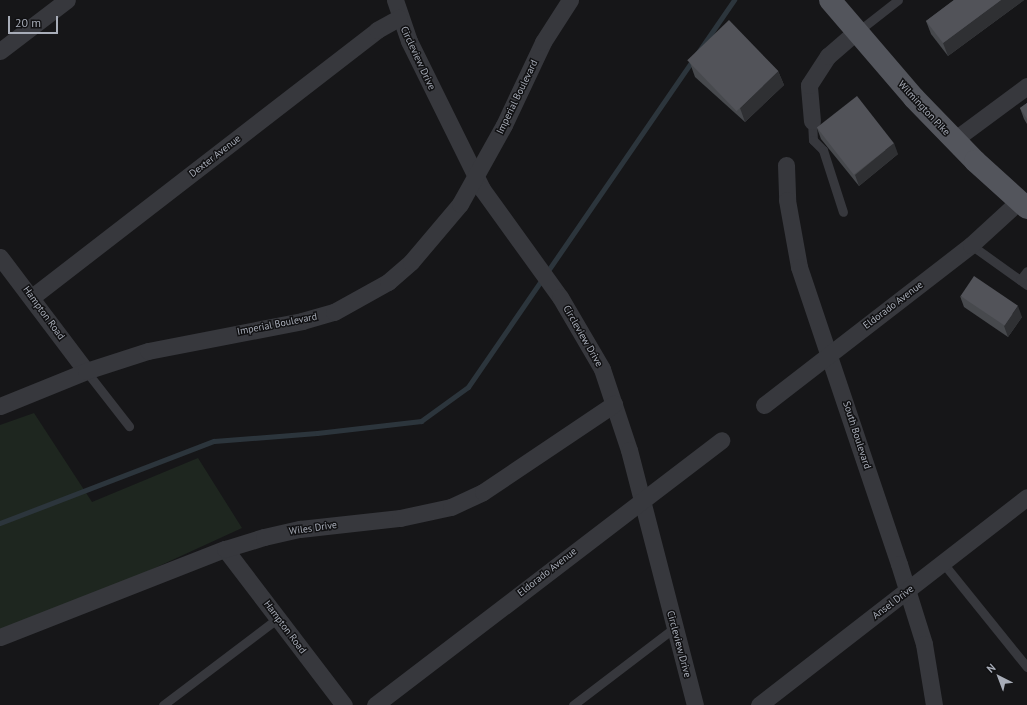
<!DOCTYPE html>
<html>
<head>
<meta charset="utf-8">
<style>
  body { margin:0 }
  #map { position:relative; width:1027px; height:705px; overflow:hidden; background:#161618; font-family:"PT Sans",sans-serif }
  div>[style] { position:absolute }
  .green>* { inset:0; background:#1e261f }
  .stream>* { height:5px; margin:-2.5px; padding:0 2.5px; transform-origin:2.5px; border-radius:2.5px; background:#2c353c }
  .lane>* { height:9px; margin:-4.5px; padding:0 4.5px; transform-origin:4.5px; border-radius:4.5px; background:#37383d }
  .street>* { height:17px; margin:-8.5px; padding:0 8.5px; transform-origin:8.5px; border-radius:8.5px; background:#37383d }
  .primary>* { height:22px; margin:-11px; padding:0 11px; transform-origin:11px; border-radius:11px; background:#53555c }
  .wall>* { inset:0; background:#47494d }
  .shaded-wall>* { inset:0; background:#2f3033 }
  .building>* { inset:0; background:#525359; transform-origin:0 0 }
  span { translate:-50% -50%; white-space:nowrap; text-align:center; line-height:1.15; -webkit-text-stroke:3px #111113; paint-order:stroke }
  .street-label { font-size:10px; color:#a8adb8 }
  .north { position:absolute; left:979px; top:657px; width:40px; height:40px; -webkit-text-stroke:3px #111113; paint-order:stroke; rotate:318deg; font-size:11px; font-weight:700; line-height:16px; text-align:center; color:#a8adb8 }
  .north::after { content:''; display:block; margin:auto; width:14px; height:18px; background:#a8adb8; clip-path:polygon(50% 0,100% 100%,50% 72%,0 100%) }
  .scale { position:absolute; left:8px; top:16px; width:50px; height:18px; box-sizing:border-box; border:2px solid #a8adb8; border-top:0; padding-left:5px; font-size:12px; line-height:14px; white-space:nowrap; color:#a8adb8; -webkit-text-stroke:3px #111113; paint-order:stroke }
</style>
</head>
<body>
<div id="map">
  <div class="green">
    <div style="clip-path:polygon(34px 413px,92px 502px,198px 458px,242px 528px,0 639px,0 425px)"></div>
  </div>
  <div class="stream">
    <div style="left:0;top:523px;width:229px;rotate:-21deg"></div>
    <div style="left:214px;top:441px;width:103px;rotate:-4.4deg"></div>
    <div style="left:317px;top:433px;width:105px;rotate:-6.6deg"></div>
    <div style="left:421px;top:421px;width:58px;rotate:-35.9deg"></div>
    <div style="left:468px;top:387px;width:470px;rotate:-55.5deg"></div>
  </div>
  <div class="lane">
    <div style="left:857px;top:32px;width:52px;rotate:-38deg"></div>
    <div style="left:812px;top:121px;width:19px;rotate:87deg"></div>
    <div style="left:813px;top:140px;width:14px;rotate:45deg"></div>
    <div style="left:823px;top:150px;width:65px;rotate:72.1deg"></div>
    <div style="left:971px;top:245px;width:69px;rotate:35.5deg"></div>
    <div style="left:1020px;top:280px;width:11px;rotate:-52deg"></div>
    <div style="left:86px;top:371px;width:70px;rotate:52deg"></div>
    <div style="left:943px;top:563px;width:134px;rotate:51.1deg"></div>
    <div style="left:163px;top:705px;width:144px;rotate:-37.1deg"></div>
    <div style="left:573px;top:705px;width:127px;rotate:-37.3deg"></div>
  </div>
  <div class="street">
    <div style="left:395px;top:0;width:43px;rotate:71.1deg"></div>
    <div style="left:409px;top:41px;width:165px;rotate:63.7deg"></div>
    <div style="left:482px;top:189px;width:133px;rotate:54.2deg"></div>
    <div style="left:560px;top:297px;width:83px;rotate:59.7deg"></div>
    <div style="left:602px;top:369px;width:85px;rotate:71.6deg"></div>
    <div style="left:629px;top:450px;width:263px;rotate:75.5deg"></div>
    <div style="left:0;top:51px;width:84px;rotate:-37.3deg"></div>
    <div style="left:812px;top:121px;width:36px;rotate:-95deg"></div>
    <div style="left:809px;top:85px;width:35px;rotate:-57deg"></div>
    <div style="left:828px;top:56px;width:37px;rotate:-41deg"></div>
    <div style="left:954px;top:140px;width:91px;rotate:-36.5deg"></div>
    <div style="left:786px;top:165px;width:35px;rotate:88deg"></div>
    <div style="left:787px;top:200px;width:68px;rotate:79.8deg"></div>
    <div style="left:799px;top:267px;width:313px;rotate:71.4deg"></div>
    <div style="left:899px;top:564px;width:84px;rotate:72.6deg"></div>
    <div style="left:924px;top:644px;width:62px;rotate:80.7deg"></div>
    <div style="left:0;top:257px;width:143px;rotate:53deg"></div>
    <div style="left:32px;top:297px;width:436px;rotate:-37.7deg"></div>
    <div style="left:377px;top:30px;width:25px;rotate:-29deg"></div>
    <div style="left:764px;top:405px;width:262px;rotate:-37.7deg"></div>
    <div style="left:971px;top:245px;width:65px;rotate:-42.5deg"></div>
    <div style="left:0;top:406px;width:93px;rotate:-22.1deg"></div>
    <div style="left:86px;top:371px;width:65px;rotate:-17.9deg"></div>
    <div style="left:148px;top:351px;width:157px;rotate:-11deg"></div>
    <div style="left:302px;top:321px;width:33px;rotate:-16deg"></div>
    <div style="left:334px;top:312px;width:62px;rotate:-29.1deg"></div>
    <div style="left:388px;top:282px;width:30px;rotate:-41deg"></div>
    <div style="left:411px;top:262px;width:76px;rotate:-49.8deg"></div>
    <div style="left:460px;top:204px;width:90px;rotate:-60.9deg"></div>
    <div style="left:504px;top:125px;width:92px;rotate:-64.8deg"></div>
    <div style="left:543px;top:42px;width:50px;rotate:-57.3deg"></div>
    <div style="left:225px;top:549px;width:196px;rotate:52.7deg"></div>
    <div style="left:0;top:637px;width:242px;rotate:-21.4deg"></div>
    <div style="left:225px;top:549px;width:41px;rotate:-17.1deg"></div>
    <div style="left:264px;top:537px;width:37px;rotate:-13deg"></div>
    <div style="left:300px;top:529px;width:101px;rotate:-6.3deg"></div>
    <div style="left:400px;top:518px;width:52px;rotate:-12.2deg"></div>
    <div style="left:451px;top:507px;width:35px;rotate:-25deg"></div>
    <div style="left:483px;top:492px;width:158px;rotate:-33.9deg"></div>
    <div style="left:375px;top:705px;width:436px;rotate:-37.4deg"></div>
    <div style="left:759px;top:705px;width:339px;rotate:-37.8deg"></div>
  </div>
  <div class="primary">
    <div style="left:830px;top:0;width:129px;rotate:49.4deg"></div>
    <div style="left:914px;top:98px;width:88px;rotate:45.9deg"></div>
    <div style="left:975px;top:161px;width:70px;rotate:42.1deg"></div>
  </div>
  <div class="wall">
    <div style="clip-path:polygon(954px 0,1024px 0,948px 56px,931px 34px,926px 21px)"></div>
    <div style="clip-path:polygon(690px 63px,778px 71px,784px 85px,745px 122px,695px 77px)"></div>
    <div style="clip-path:polygon(1027px 103px,1027px 124px,1024px 119px,1020px 108px)"></div>
    <div style="clip-path:polygon(817px 128px,898px 154px,859px 186px,821px 139px)"></div>
    <div style="clip-path:polygon(960px 296px,1022px 317px,1008px 337px,964px 307px)"></div>
  </div>
  <div class="shaded-wall">
    <div style="clip-path:polygon(1001px 0,1024px 0,948px 56px,943px 43px)"></div>
    <div style="clip-path:polygon(778px 71px,784px 85px,745px 122px,740px 108px)"></div>
    <div style="clip-path:polygon(894px 143px,898px 154px,859px 186px,855px 175px)"></div>
    <div style="clip-path:polygon(1018px 306px,1022px 317px,1008px 337px,1004px 326px)"></div>
  </div>
  <div class="building">
    <div style="clip-path:polygon(954px 0,1001px 0,943px 43px,926px 21px)"></div>
    <div style="left:729px;top:20px;width:71px;height:58px;rotate:46deg"></div>
    <div style="left:857px;top:96px;width:60px;height:51px;rotate:52deg"></div>
    <div style="clip-path:polygon(1027px 103px,1027px 119px,1020px 108px)"></div>
    <div style="left:974px;top:276px;width:53px;height:24px;rotate:34deg"></div>
  </div>
  <div class="street-label">
    <span style="left:418px;top:58px;rotate:65deg">Circleview Drive</span>
    <span style="left:517px;top:97px;rotate:-64deg">Imperial Boulevard</span>
    <span style="left:924px;top:108px;rotate:47deg">Wilmington Pike</span>
    <span style="left:215px;top:156px;rotate:-38deg">Dexter Avenue</span>
    <span style="left:893px;top:305px;rotate:-37deg">Eldorado Avenue</span>
    <span style="left:44px;top:313px;rotate:54deg">Hampton Road</span>
    <span style="left:277px;top:324px;rotate:-11deg">Imperial Boulevard</span>
    <span style="left:583px;top:336px;rotate:60deg">Circleview Drive</span>
    <span style="left:857px;top:435px;rotate:72deg">South Boulevard</span>
    <span style="left:313px;top:528px;rotate:-8deg">Wiles Drive</span>
    <span style="left:547px;top:572px;rotate:-38deg">Eldorado Avenue</span>
    <span style="left:893px;top:602px;rotate:-37deg">Ansel Drive</span>
    <span style="left:285px;top:627px;rotate:53deg">Hampton Road</span>
    <span style="left:679px;top:644px;rotate:75deg">Circleview Drive</span>
  </div>
  <div class="north">N</div>
  <div class="scale">20 m</div>
</div>
</body>
</html>
